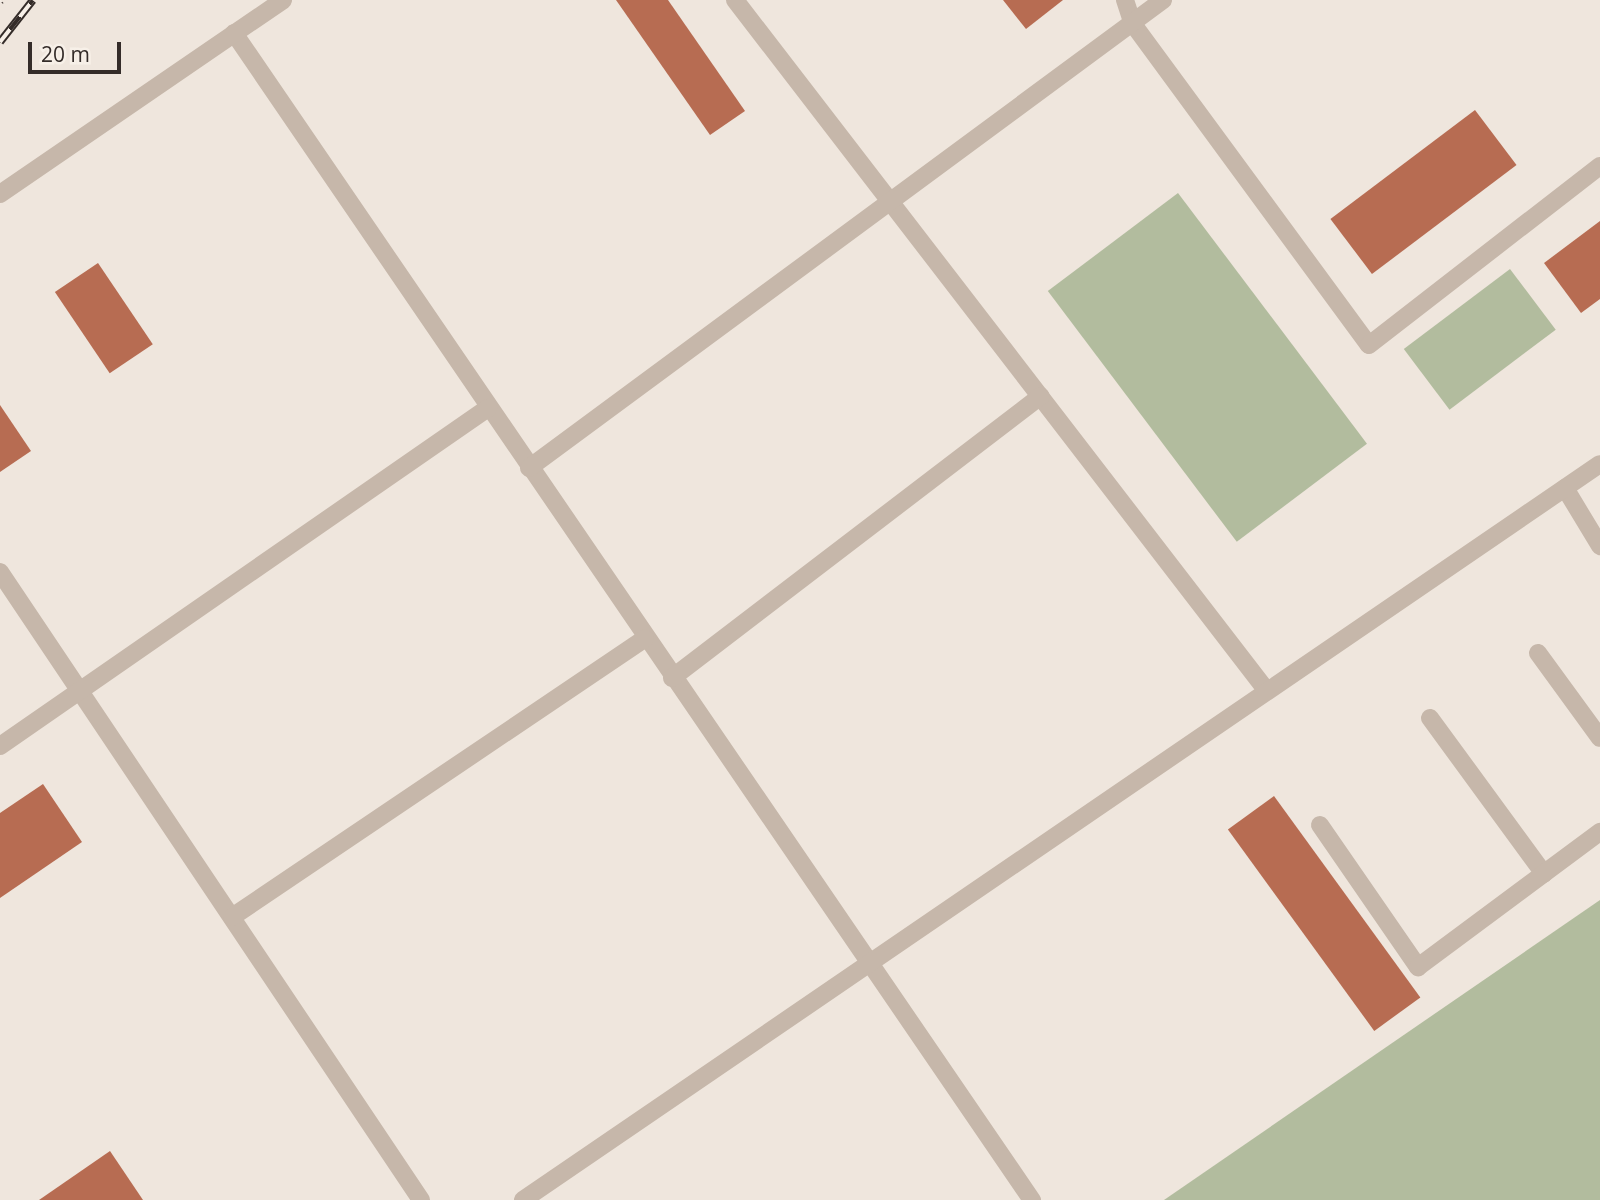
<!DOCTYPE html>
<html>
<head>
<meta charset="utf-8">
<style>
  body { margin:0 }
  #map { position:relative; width:1600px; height:1200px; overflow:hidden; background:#efe6dd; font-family:"Open Sans",sans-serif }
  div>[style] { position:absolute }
  .green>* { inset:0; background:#b2bc9e; transform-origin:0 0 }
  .building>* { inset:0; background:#b76c52; transform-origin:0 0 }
  .lane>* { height:18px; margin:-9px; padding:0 9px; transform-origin:9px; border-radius:9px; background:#c6b7aa }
  .rail>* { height:8px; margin-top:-4px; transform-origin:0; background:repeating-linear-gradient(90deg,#f7f0e8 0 16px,#342c29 0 32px); box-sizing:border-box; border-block:2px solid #342c29 }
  span { translate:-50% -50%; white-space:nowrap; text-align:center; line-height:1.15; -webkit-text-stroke:5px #f7f0e8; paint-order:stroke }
  .scale { position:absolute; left:28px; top:42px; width:93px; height:32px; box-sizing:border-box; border:4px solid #342c29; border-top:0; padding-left:9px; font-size:21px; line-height:24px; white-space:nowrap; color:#342c29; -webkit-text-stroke:5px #f7f0e8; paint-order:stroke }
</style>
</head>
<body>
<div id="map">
  <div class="green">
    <div style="left:1178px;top:193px;width:314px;height:163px;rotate:53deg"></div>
    <div style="left:1510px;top:269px;width:76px;height:133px;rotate:53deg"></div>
    <div style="clip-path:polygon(1600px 900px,1600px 1200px,1164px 1200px)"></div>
  </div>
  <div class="building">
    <div style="clip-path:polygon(616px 0,668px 0,745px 111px,710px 135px)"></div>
    <div style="clip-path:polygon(1003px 0,1063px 0,1026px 29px)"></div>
    <div style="left:1475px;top:110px;width:69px;height:181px;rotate:53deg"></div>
    <div style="clip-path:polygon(1600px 221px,1600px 299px,1581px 313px,1544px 263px)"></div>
    <div style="left:98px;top:263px;width:98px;height:52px;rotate:56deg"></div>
    <div style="clip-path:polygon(0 405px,31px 451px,0 472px)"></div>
    <div style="clip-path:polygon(43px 784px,82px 842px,0 898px,0 813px)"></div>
    <div style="left:1274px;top:796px;width:249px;height:57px;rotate:54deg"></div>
    <div style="clip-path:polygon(110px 1151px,143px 1200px,39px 1200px)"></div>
  </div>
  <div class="lane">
    <div style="left:735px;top:0;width:872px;rotate:52.41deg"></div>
    <div style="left:1125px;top:0;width:25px;rotate:72deg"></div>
    <div style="left:1133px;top:24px;width:398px;rotate:53.7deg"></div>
    <div style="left:1369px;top:345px;width:292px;rotate:-37.8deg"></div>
    <div style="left:234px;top:33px;width:1414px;rotate:55.64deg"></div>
    <div style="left:0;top:194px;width:343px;rotate:-34.4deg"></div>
    <div style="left:529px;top:468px;width:788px;rotate:-36.43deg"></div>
    <div style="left:1565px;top:488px;width:68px;rotate:58.9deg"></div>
    <div style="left:0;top:572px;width:756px;rotate:56.16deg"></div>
    <div style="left:1538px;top:653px;width:105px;rotate:53.9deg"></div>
    <div style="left:672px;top:678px;width:464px;rotate:-37.4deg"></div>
    <div style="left:1430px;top:718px;width:193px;rotate:53.8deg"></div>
    <div style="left:0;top:746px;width:594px;rotate:-34.71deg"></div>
    <div style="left:1320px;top:825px;width:173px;rotate:55.4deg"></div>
    <div style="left:1418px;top:967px;width:227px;rotate:-36.6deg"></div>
    <div style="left:232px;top:917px;width:498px;rotate:-34deg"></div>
    <div style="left:523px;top:1200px;width:1304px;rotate:-34.35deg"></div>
  </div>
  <div class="rail">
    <div style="left:0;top:1px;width:1px;rotate:-45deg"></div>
    <div style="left:0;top:42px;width:53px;rotate:-51.8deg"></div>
  </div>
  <div class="scale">20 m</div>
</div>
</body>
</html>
